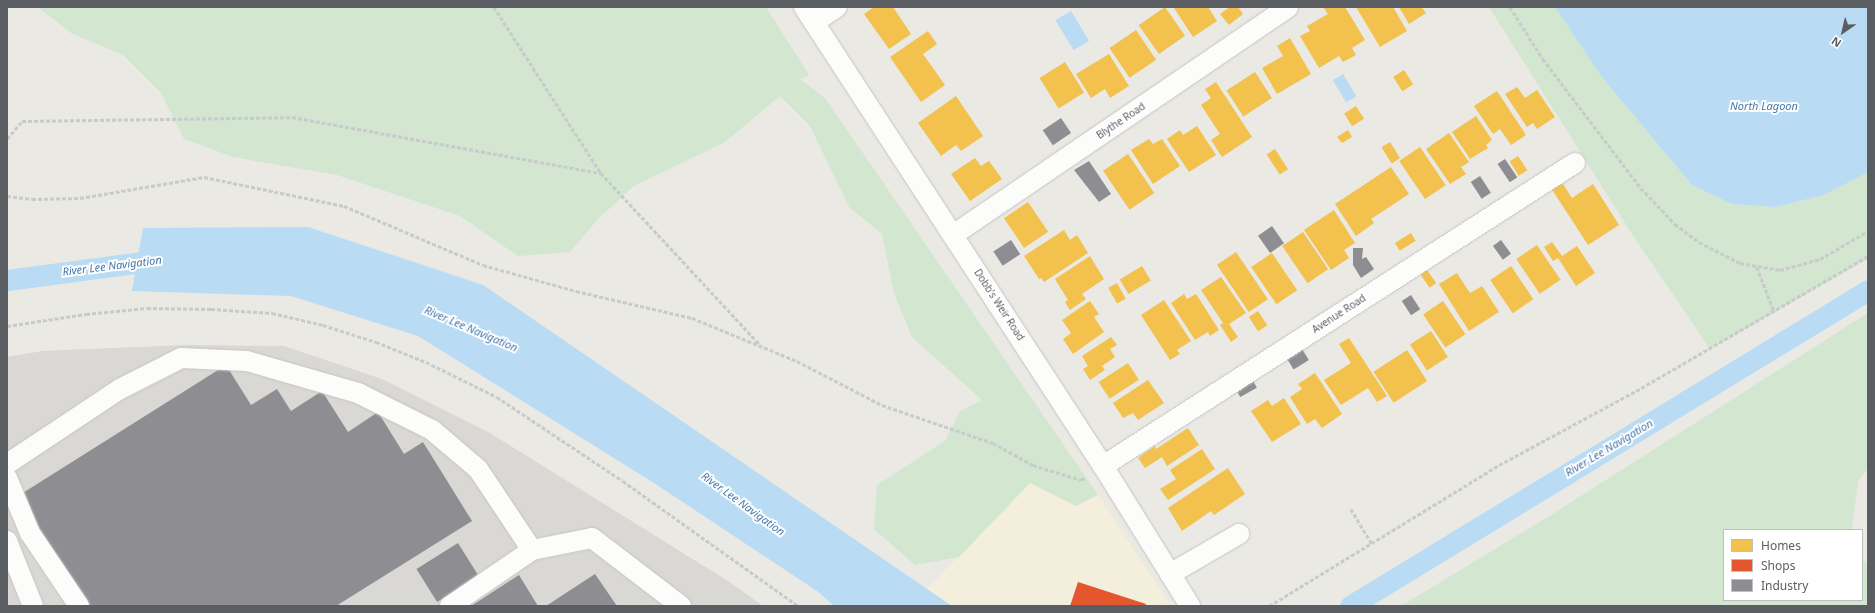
<!DOCTYPE html>
<html>
<head>
<meta charset="utf-8">
<style>
  body { margin:0 }
  #map { position:relative; width:1875px; height:613px; overflow:hidden; background:#eae9e4; font-family:"Noto Sans",sans-serif }
  div>[style] { position:absolute }
  .commercial>* { inset:0; background:#f4eedd }
  .industrial>* { inset:0; background:#dad8d4 }
  .green>* { inset:0; background:#d2e6d0 }
  .water>* { inset:0; background:#b9dbf3; transform-origin:0 0 }
  .homes>* { inset:0; background:#f2c14e; transform-origin:0 0 }
  .shops>* { inset:0; background:#e4572e }
  .industry>* { inset:0; background:#8d8d92; transform-origin:0 0 }
  .canal>* { height:21px; margin:-10.5px; padding:0 10.5px; transform-origin:10.5px; border-radius:10.5px; background:#b9dbf3 }
  .path>* { height:2.5px; margin-top:-1.25px; transform-origin:0; background:repeating-linear-gradient(90deg,#c7cbc9 0 4px,transparent 0 6px) }
  .roads { filter:drop-shadow(0 0 1px #c5c5c5) drop-shadow(0 0 1px #c5c5c5) }
  .minor>* { height:20px; margin:-10px; padding:0 10px; transform-origin:10px; border-radius:10px; background:#fcfcfb }
  span { translate:-50% -50%; white-space:nowrap; text-align:center; line-height:1.15; -webkit-text-stroke:4px #fff; paint-order:stroke }
  .street-label { font-size:10px; color:#5a5e62 }
  .water-label { font-size:11px; color:#4276ab; font-style:italic }
  .frame { position:absolute; inset:0; border:8px solid #5a5e62; pointer-events:none }
  .legend { position:absolute; left:1723px; top:529px; width:140px; height:72px; box-sizing:border-box; background:#fff; border:1px solid #bdbfc0; margin:0; padding:5px 7px; list-style:none; font-size:12px; color:#5a5e62 }
  .legend li { display:flex; align-items:center; gap:8px; height:20px }
  .legend b { width:20px; border:1px solid #bdbfc0 }
  .north { position:absolute; left:1823px; top:12px; width:40px; height:40px; -webkit-text-stroke:3px #fff; paint-order:stroke; rotate:214deg; font-size:11px; font-weight:700; line-height:16px; text-align:center; color:#5a5e62 }
  .north::after { content:''; display:block; margin:auto; width:14px; height:18px; background:#5a5e62; clip-path:polygon(50% 0,100% 100%,50% 72%,0 100%) }
</style>
</head>
<body>
<div id="map">
  <div class="commercial">
    <div style="clip-path:polygon(1030px 483px,1076px 506px,1098px 495px,1171px 606px,952px 606px,926px 590px)"></div>
  </div>
  <div class="industrial">
    <div style="clip-path:polygon(186px 345px,284px 346px,382px 379px,490px 433px,728px 581px,763px 606px,7px 606px,7px 357px,42px 351px)"></div>
  </div>
  <div class="green">
    <div style="clip-path:polygon(38px 7px,766px 7px,809px 75px,800px 79px,825px 98px,1098px 495px,1076px 506px,1030px 483px,959px 557px,915px 565px,874px 529px,877px 485px,945px 441px,960px 411px,982px 400px,912px 337px,894px 293px,882px 234px,849px 207px,810px 126px,780px 96px,725px 142px,634px 186px,598px 219px,570px 252px,518px 256px,460px 216px,337px 175px,233px 157px,184px 139px,161px 93px,123px 55px,71px 33px)"></div>
    <div style="clip-path:polygon(1489px 7px,1555px 7px,1601px 76px,1692px 185px,1732px 204px,1775px 207px,1824px 195px,1868px 172px,1868px 259px,1710px 349px,1632px 234px)"></div>
    <div style="clip-path:polygon(1868px 313px,1868px 468px,1858px 481px,1852px 530px,1724px 530px,1724px 600px,1862px 600px,1862px 558px,1868px 566px,1868px 606px,1401px 606px,1551px 515px)"></div>
  </div>
  <div class="water">
    <div style="clip-path:polygon(1555px 7px,1868px 7px,1868px 172px,1824px 195px,1775px 207px,1732px 204px,1692px 185px,1601px 76px)"></div>
    <div style="left:1071px;top:11px;width:35px;height:18px;rotate:59deg"></div>
    <div style="left:1343px;top:74px;width:26px;height:12px;rotate:59deg"></div>
    <div style="clip-path:polygon(308px 227px,483px 285px,952px 606px,834px 606px,817px 591px,654px 483px,418px 336px,291px 296px,132px 291px,143px 228px)"></div>
  </div>
  <div class="homes">
    <div style="clip-path:polygon(874px 7px,893px 7px,911px 34px,889px 49px,864px 14px)"></div>
    <div style="left:1165px;top:7px;width:35px;height:32px;rotate:55deg"></div>
    <div style="clip-path:polygon(1176px 7px,1208px 7px,1217px 21px,1193px 37px,1174px 8px)"></div>
    <div style="clip-path:polygon(1230px 7px,1238px 7px,1243px 14px,1229px 25px,1220px 14px)"></div>
    <div style="clip-path:polygon(1323px 7px,1345px 7px,1365px 40px,1352px 48px,1356px 55px,1343px 62px,1339px 56px,1319px 68px,1300px 36px,1310px 31px,1307px 26px,1328px 14px)"></div>
    <div style="clip-path:polygon(1356px 7px,1393px 7px,1407px 31px,1380px 47px)"></div>
    <div style="clip-path:polygon(1399px 7px,1425px 7px,1422px 8px,1426px 13px,1409px 24px)"></div>
    <div style="left:1136px;top:30px;width:36px;height:32px;rotate:56deg"></div>
    <div style="clip-path:polygon(928px 31px,937px 44px,923px 54px,945px 85px,921px 102px,890px 57px)"></div>
    <div style="clip-path:polygon(1290px 38px,1311px 74px,1277px 94px,1262px 68px,1283px 56px,1277px 46px)"></div>
    <div style="clip-path:polygon(1109px 54px,1129px 86px,1110px 98px,1105px 89px,1091px 98px,1076px 74px)"></div>
    <div style="left:1065px;top:62px;width:36px;height:30px;rotate:58deg"></div>
    <div style="left:1404px;top:70px;width:17px;height:13px;rotate:57deg"></div>
    <div style="left:1255px;top:72px;width:31px;height:34px;rotate:57deg"></div>
    <div style="clip-path:polygon(1216px 82px,1252px 137px,1222px 157px,1211px 140px,1220px 134px,1201px 105px,1211px 98px,1205px 89px)"></div>
    <div style="clip-path:polygon(1517px 87px,1525px 98px,1537px 90px,1555px 117px,1537px 129px,1533px 123px,1527px 127px,1505px 94px)"></div>
    <div style="clip-path:polygon(1497px 91px,1526px 135px,1511px 145px,1500px 129px,1493px 134px,1474px 106px)"></div>
    <div style="clip-path:polygon(956px 96px,983px 136px,961px 151px,956px 145px,941px 156px,918px 123px)"></div>
    <div style="left:1356px;top:106px;width:15px;height:14px;rotate:58deg"></div>
    <div style="clip-path:polygon(1476px 116px,1492px 140px,1486px 145px,1488px 148px,1470px 159px,1452px 132px)"></div>
    <div style="clip-path:polygon(1197px 126px,1216px 155px,1189px 172px,1167px 139px,1180px 130px,1183px 135px)"></div>
    <div style="clip-path:polygon(1348px 130px,1352px 137px,1342px 143px,1337px 137px)"></div>
    <div style="clip-path:polygon(1449px 133px,1469px 162px,1461px 167px,1466px 174px,1450px 184px,1426px 149px)"></div>
    <div style="clip-path:polygon(1149px 139px,1153px 144px,1162px 139px,1180px 166px,1153px 184px,1131px 150px)"></div>
    <div style="left:1390px;top:142px;width:19px;height:10px;rotate:58deg"></div>
    <div style="left:1420px;top:147px;width:46px;height:25px;rotate:56deg"></div>
    <div style="left:1275px;top:149px;width:24px;height:10px;rotate:57deg"></div>
    <div style="left:1128px;top:154px;width:47px;height:30px;rotate:56deg"></div>
    <div style="left:1518px;top:156px;width:17px;height:10px;rotate:57deg"></div>
    <div style="clip-path:polygon(975px 158px,981px 166px,989px 161px,1002px 179px,970px 201px,951px 174px)"></div>
    <div style="clip-path:polygon(1391px 167px,1409px 194px,1371px 219px,1374px 223px,1356px 236px,1335px 204px)"></div>
    <div style="clip-path:polygon(1561px 181px,1572px 198px,1593px 184px,1619px 225px,1588px 245px,1551px 188px)"></div>
    <div style="left:1028px;top:202px;width:36px;height:29px;rotate:56deg"></div>
    <div style="clip-path:polygon(1334px 210px,1355px 243px,1344px 250px,1349px 258px,1331px 270px,1304px 230px)"></div>
    <div style="clip-path:polygon(1064px 230px,1070px 240px,1077px 235px,1088px 253px,1044px 282px,1041px 278px,1039px 279px,1024px 256px)"></div>
    <div style="left:1303px;top:232px;width:45px;height:25px;rotate:56deg"></div>
    <div style="left:1411px;top:233px;width:9px;height:19px;rotate:58deg"></div>
    <div style="clip-path:polygon(1552px 242px,1562px 256px,1577px 246px,1595px 273px,1576px 286px,1558px 258px,1553px 261px,1544px 247px)"></div>
    <div style="left:1537px;top:245px;width:42px;height:25px;rotate:56deg"></div>
    <div style="left:1236px;top:252px;width:57px;height:23px;rotate:56deg"></div>
    <div style="left:1272px;top:253px;width:45px;height:25px;rotate:56deg"></div>
    <div style="clip-path:polygon(1090px 256px,1104px 279px,1082px 294px,1086px 299px,1070px 310px,1065px 302px,1068px 300px,1055px 279px)"></div>
    <div style="left:1142px;top:266px;width:17px;height:26px;rotate:59deg"></div>
    <div style="left:1511px;top:266px;width:40px;height:25px;rotate:56deg"></div>
    <div style="left:1427px;top:270px;width:16px;height:8px;rotate:55deg"></div>
    <div style="clip-path:polygon(1457px 273px,1470px 293px,1482px 286px,1499px 312px,1469px 331px,1439px 284px)"></div>
    <div style="clip-path:polygon(1221px 277px,1246px 313px,1229px 324px,1238px 337px,1231px 342px,1220px 325px,1223px 323px,1201px 290px)"></div>
    <div style="left:1117px;top:283px;width:18px;height:10px;rotate:61deg"></div>
    <div style="clip-path:polygon(1184px 294px,1187px 299px,1196px 294px,1219px 330px,1210px 336px,1208px 332px,1195px 340px,1171px 303px)"></div>
    <div style="clip-path:polygon(1164px 300px,1191px 341px,1177px 350px,1180px 354px,1170px 360px,1141px 315px)"></div>
    <div style="clip-path:polygon(1090px 301px,1099px 314px,1094px 317px,1104px 332px,1073px 354px,1063px 339px,1071px 333px,1062px 320px)"></div>
    <div style="left:1443px;top:301px;width:40px;height:24px;rotate:56deg"></div>
    <div style="left:1258px;top:311px;width:17px;height:11px;rotate:57deg"></div>
    <div style="left:1431px;top:331px;width:31px;height:25px;rotate:57deg"></div>
    <div style="clip-path:polygon(1111px 337px,1117px 345px,1110px 349px,1115px 357px,1102px 366px,1105px 370px,1090px 380px,1083px 369px,1088px 366px,1082px 356px)"></div>
    <div style="clip-path:polygon(1349px 338px,1387px 396px,1377px 402px,1368px 388px,1341px 405px,1324px 380px,1351px 363px,1339px 344px)"></div>
    <div style="left:1407px;top:350px;width:37px;height:40px;rotate:57deg"></div>
    <div style="left:1128px;top:363px;width:20px;height:35px;rotate:57deg"></div>
    <div style="clip-path:polygon(1315px 373px,1342px 414px,1322px 428px,1315px 419px,1307px 424px,1290px 397px,1302px 389px,1298px 384px)"></div>
    <div style="clip-path:polygon(1148px 380px,1164px 403px,1138px 420px,1133px 413px,1123px 418px,1113px 403px)"></div>
    <div style="clip-path:polygon(1284px 398px,1301px 424px,1272px 442px,1251px 411px,1268px 400px,1272px 406px)"></div>
    <div style="clip-path:polygon(1188px 428px,1199px 445px,1167px 466px,1162px 457px,1145px 468px,1138px 458px,1155px 446px,1156px 449px)"></div>
    <div style="clip-path:polygon(1202px 449px,1215px 469px,1168px 500px,1160px 489px,1176px 479px,1170px 470px)"></div>
    <div style="clip-path:polygon(1228px 468px,1245px 494px,1214px 515px,1211px 511px,1182px 531px,1168px 508px)"></div>
  </div>
  <div class="shops">
    <div style="clip-path:polygon(1078px 582px,1146px 604px,1145px 606px,1070px 606px)"></div>
  </div>
  <div class="industry">
    <div style="left:1061px;top:118px;width:18px;height:22px;rotate:56deg"></div>
    <div style="left:1505px;top:159px;width:22px;height:9px;rotate:56deg"></div>
    <div style="clip-path:polygon(1089px 161px,1111px 194px,1099px 202px,1074px 170px)"></div>
    <div style="left:1480px;top:176px;width:20px;height:11px;rotate:57deg"></div>
    <div style="left:1272px;top:226px;width:21px;height:17px;rotate:55deg"></div>
    <div style="left:1011px;top:240px;width:17px;height:21px;rotate:57deg"></div>
    <div style="left:1501px;top:240px;width:17px;height:10px;rotate:54deg"></div>
    <div style="clip-path:polygon(1353px 248px,1363px 248px,1362px 259px,1366px 257px,1374px 269px,1361px 278px,1353px 265px)"></div>
    <div style="left:1411px;top:295px;width:17px;height:11px;rotate:57deg"></div>
    <div style="left:1302px;top:349px;width:13px;height:18px;rotate:58deg"></div>
    <div style="clip-path:polygon(226px 365px,251px 405px,277px 389px,291px 411px,322px 391px,348px 432px,378px 412px,404px 454px,423px 442px,472px 521px,336px 606px,88px 606px,18px 496px)"></div>
    <div style="left:1252px;top:379px;width:10px;height:19px;rotate:61deg"></div>
    <div style="left:458px;top:543px;width:39px;height:49px;rotate:58deg"></div>
    <div style="clip-path:polygon(595px 574px,617px 606px,546px 606px)"></div>
    <div style="clip-path:polygon(519px 575px,538px 606px,471px 606px)"></div>
  </div>
  <div class="canal">
    <div style="left:7px;top:280px;width:159px;rotate:-7.6deg"></div>
    <div style="left:1350px;top:606px;width:607px;rotate:-31.38deg"></div>
  </div>
  <div class="path">
    <div style="left:494px;top:7px;width:197px;rotate:57.2deg"></div>
    <div style="left:601px;top:173px;width:234px;rotate:47.2deg"></div>
    <div style="left:1510px;top:7px;width:62px;rotate:57.6deg"></div>
    <div style="left:1543px;top:59px;width:162px;rotate:52.8deg"></div>
    <div style="left:1641px;top:188px;width:50px;rotate:46.6deg"></div>
    <div style="left:1675px;top:224px;width:30px;rotate:37deg"></div>
    <div style="left:1699px;top:242px;width:46px;rotate:27.1deg"></div>
    <div style="left:1740px;top:263px;width:41px;rotate:9.9deg"></div>
    <div style="left:1780px;top:270px;width:41px;rotate:-15.4deg"></div>
    <div style="left:1820px;top:259px;width:56px;rotate:-30.3deg"></div>
    <div style="left:7px;top:139px;width:23px;rotate:-50deg"></div>
    <div style="left:22px;top:121px;width:270px;rotate:-0.8deg"></div>
    <div style="left:292px;top:117px;width:314px;rotate:10.3deg"></div>
    <div style="left:7px;top:196px;width:25px;rotate:7deg"></div>
    <div style="left:32px;top:199px;width:48px;rotate:-1.2deg"></div>
    <div style="left:80px;top:198px;width:126px;rotate:-9.6deg"></div>
    <div style="left:204px;top:177px;width:143px;rotate:11.7deg"></div>
    <div style="left:344px;top:206px;width:151px;rotate:23deg"></div>
    <div style="left:483px;top:265px;width:97px;rotate:15.6deg"></div>
    <div style="left:576px;top:291px;width:119px;rotate:13.1deg"></div>
    <div style="left:692px;top:318px;width:113px;rotate:22.3deg"></div>
    <div style="left:797px;top:361px;width:96px;rotate:27.4deg"></div>
    <div style="left:882px;top:405px;width:117px;rotate:18.9deg"></div>
    <div style="left:993px;top:443px;width:46px;rotate:28.8deg"></div>
    <div style="left:1033px;top:465px;width:50px;rotate:17.4deg"></div>
    <div style="left:1081px;top:480px;width:6px;rotate:-31deg"></div>
    <div style="left:1757px;top:267px;width:47px;rotate:68.9deg"></div>
    <div style="left:7px;top:326px;width:80px;rotate:-8.6deg"></div>
    <div style="left:86px;top:314px;width:61px;rotate:-5.6deg"></div>
    <div style="left:147px;top:308px;width:64px;rotate:0.9deg"></div>
    <div style="left:211px;top:309px;width:61px;rotate:3.8deg"></div>
    <div style="left:272px;top:313px;width:52px;rotate:13.2deg"></div>
    <div style="left:323px;top:325px;width:56px;rotate:17.8deg"></div>
    <div style="left:376px;top:342px;width:54px;rotate:21.8deg"></div>
    <div style="left:426px;top:362px;width:79px;rotate:26.2deg"></div>
    <div style="left:497px;top:397px;width:151px;rotate:33.7deg"></div>
    <div style="left:623px;top:481px;width:215px;rotate:35.5deg"></div>
    <div style="left:1351px;top:509px;width:41px;rotate:59deg"></div>
    <div style="left:1269px;top:606px;width:270px;rotate:-31.5deg"></div>
    <div style="left:1499px;top:465px;width:156px;rotate:-28.4deg"></div>
    <div style="left:1636px;top:391px;width:268px;rotate:-30.2deg"></div>
  </div>
  <div class="roads">
    <div class="minor">
      <div style="left:804px;top:7px;width:548px;rotate:56.92deg"></div>
      <div style="left:1103px;top:466px;width:165px;rotate:58.1deg"></div>
      <div style="left:814px;top:22px;width:27px;rotate:-33deg"></div>
      <div style="left:953px;top:235px;width:405px;rotate:-34.2deg"></div>
      <div style="left:7px;top:464px;width:136px;rotate:-33.6deg"></div>
      <div style="left:120px;top:389px;width:68px;rotate:-26.9deg"></div>
      <div style="left:181px;top:358px;width:66px;rotate:2.6deg"></div>
      <div style="left:247px;top:361px;width:116px;rotate:16.1deg"></div>
      <div style="left:358px;top:393px;width:83px;rotate:26.6deg"></div>
      <div style="left:432px;top:430px;width:60px;rotate:40.3deg"></div>
      <div style="left:478px;top:469px;width:97px;rotate:56.3deg"></div>
      <div style="left:1103px;top:466px;width:561px;rotate:-32.7deg"></div>
      <div style="left:7px;top:478px;width:60px;rotate:67.3deg"></div>
      <div style="left:30px;top:533px;width:88px;rotate:56.1deg"></div>
      <div style="left:7px;top:541px;width:70px;rotate:68.2deg"></div>
      <div style="left:1170px;top:574px;width:80px;rotate:-30.1deg"></div>
      <div style="left:450px;top:606px;width:99px;rotate:-34.3deg"></div>
      <div style="left:532px;top:550px;width:61px;rotate:-11.3deg"></div>
      <div style="left:592px;top:538px;width:112px;rotate:37.4deg"></div>
    </div>
  </div>
  <div class="street-label">
    <span style="left:1121px;top:121px;rotate:-34deg">Blythe Road</span>
    <span style="left:999px;top:305px;rotate:57deg">Dobb's Weir Road</span>
    <span style="left:1339px;top:314px;rotate:-33deg">Avenue Road</span>
  </div>
  <div class="water-label">
    <span style="left:1764px;top:106px">North Lagoon</span>
    <span style="left:112px;top:266px;rotate:-7deg">River Lee Navigation</span>
    <span style="left:471px;top:329px;rotate:23deg">River Lee Navigation</span>
    <span style="left:1609px;top:448px;rotate:-31deg">River Lee Navigation</span>
    <span style="left:743px;top:504px;rotate:36deg">River Lee Navigation</span>
  </div>
  <div class="frame"></div>
  <ul class="legend">
  <li><b style="height:11px;background:#f2c14e"></b>Homes</li>
  <li><b style="height:11px;background:#e4572e"></b>Shops</li>
  <li><b style="height:11px;background:#8d8d92"></b>Industry</li>
  </ul>
  <div class="north">N</div>
</div>
</body>
</html>
